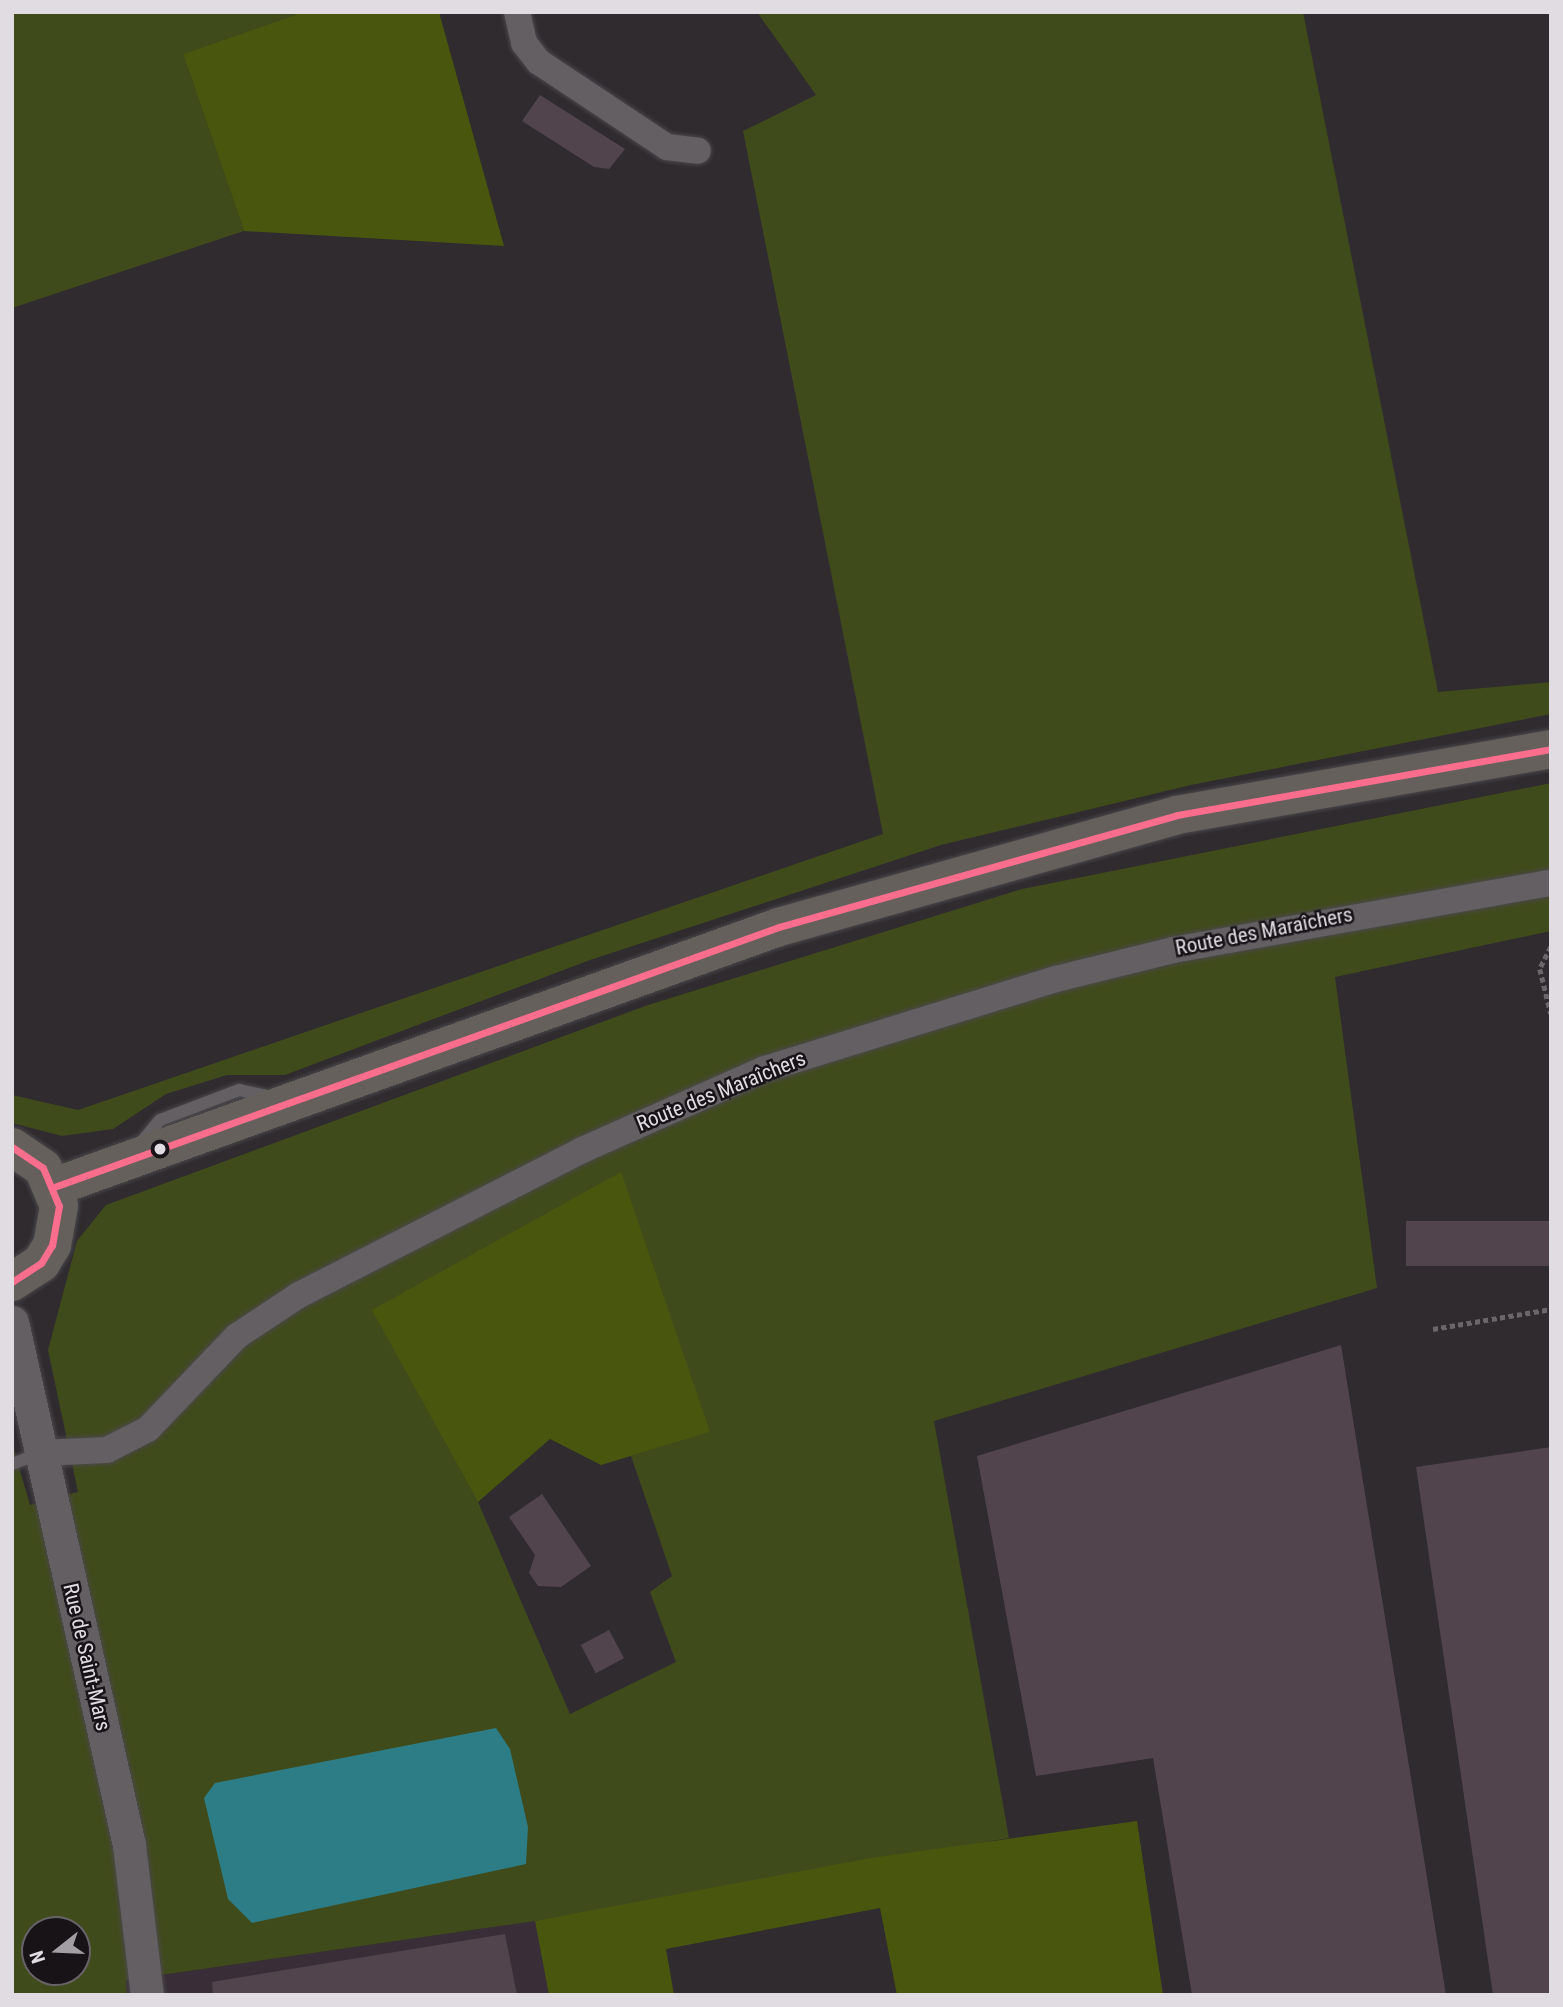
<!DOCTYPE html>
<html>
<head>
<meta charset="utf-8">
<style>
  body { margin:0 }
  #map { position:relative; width:1563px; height:2007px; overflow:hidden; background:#2f2b2f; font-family:"Roboto Condensed",sans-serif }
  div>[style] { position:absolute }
  .built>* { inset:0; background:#392d38 }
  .green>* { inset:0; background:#404b1c }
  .forest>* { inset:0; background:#49570e }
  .water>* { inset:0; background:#2c7d85 }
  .building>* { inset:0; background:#52444d; transform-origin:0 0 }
  .path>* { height:4.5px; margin-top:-2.25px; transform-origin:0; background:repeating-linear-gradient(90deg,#6a666a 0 5px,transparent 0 8.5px) }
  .roads { filter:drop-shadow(0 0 2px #4b484b) drop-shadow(0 0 2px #4b484b) }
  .service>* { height:12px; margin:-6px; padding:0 6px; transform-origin:6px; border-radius:6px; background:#635f62 }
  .minor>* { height:26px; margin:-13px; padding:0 13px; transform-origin:13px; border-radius:13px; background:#635f62 }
  .tertiary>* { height:33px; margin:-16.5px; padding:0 16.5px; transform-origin:16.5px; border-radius:16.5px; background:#635f62 }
  .primary>* { height:38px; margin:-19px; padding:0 19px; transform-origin:19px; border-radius:19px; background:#66605d }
  .bus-1>* { height:7px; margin:-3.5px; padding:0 3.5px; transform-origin:3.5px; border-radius:3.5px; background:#fb6d8c }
  .dots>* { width:19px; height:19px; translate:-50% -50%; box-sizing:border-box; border:4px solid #171317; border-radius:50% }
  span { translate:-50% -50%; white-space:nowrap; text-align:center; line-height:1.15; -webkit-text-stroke:5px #171317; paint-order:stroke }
  .street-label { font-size:21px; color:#e1dce1 }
  .frame { position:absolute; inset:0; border:14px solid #e1dce1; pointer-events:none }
  .north { position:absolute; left:21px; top:1916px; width:70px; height:70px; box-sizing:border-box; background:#171317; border:2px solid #686368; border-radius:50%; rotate:252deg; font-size:19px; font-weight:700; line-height:28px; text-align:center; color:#e1dce1 }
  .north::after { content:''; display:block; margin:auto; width:24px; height:32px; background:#a39ea3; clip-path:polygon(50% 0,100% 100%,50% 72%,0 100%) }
</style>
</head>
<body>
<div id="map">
  <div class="built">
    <div style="clip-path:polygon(535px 1921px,549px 1995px,127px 1995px,126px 1980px)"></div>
  </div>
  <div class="green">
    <div style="clip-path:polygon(12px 12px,303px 12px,183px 54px,244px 231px,12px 308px)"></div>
    <div style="clip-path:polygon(757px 12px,1303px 12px,1438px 692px,1551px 682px,1551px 714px,1191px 785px,941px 845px,590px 960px,285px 1075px,227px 1075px,166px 1094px,113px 1129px,62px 1136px,12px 1123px,12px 1095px,78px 1110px,883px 834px,743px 131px,816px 95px)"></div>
    <div style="clip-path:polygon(evenodd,1551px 783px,1551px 931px,1335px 977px,1377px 1288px,934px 1421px,1009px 1838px,535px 1921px,126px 1980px,127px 1995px,12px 1995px,12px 1443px,30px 1505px,78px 1492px,48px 1350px,77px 1241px,106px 1205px,648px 1005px,1022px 889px,1551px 783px,373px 1310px,709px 1432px,631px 1456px,672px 1576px,650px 1592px,676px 1662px,570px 1714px,478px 1502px,373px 1310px,1551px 783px,35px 1930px,77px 1930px,77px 1972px,35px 1972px,35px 1930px)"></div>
  </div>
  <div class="forest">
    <div style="clip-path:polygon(303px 12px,439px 12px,504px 246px,244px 231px,183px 54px)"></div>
    <div style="clip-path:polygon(621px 1172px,710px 1432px,601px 1465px,550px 1439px,478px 1502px,372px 1310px)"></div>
    <div style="clip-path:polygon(1137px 1821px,1163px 1995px,897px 1995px,880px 1908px,666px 1949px,674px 1995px,549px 1995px,535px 1921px,871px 1858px)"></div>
  </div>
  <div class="water">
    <div style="clip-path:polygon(496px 1728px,510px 1749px,528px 1827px,526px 1864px,252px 1923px,228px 1899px,204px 1798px,215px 1783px)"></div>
  </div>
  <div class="building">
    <div style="clip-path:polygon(540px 95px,625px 149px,609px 169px,594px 167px,522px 121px)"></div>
    <div style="left:1551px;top:1221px;width:45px;height:145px;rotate:90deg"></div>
    <div style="clip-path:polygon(1341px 1345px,1446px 1995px,1192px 1995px,1153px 1758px,1036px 1776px,977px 1456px)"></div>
    <div style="clip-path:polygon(1551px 1447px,1551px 1995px,1493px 1995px,1416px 1467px)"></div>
    <div style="clip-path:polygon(542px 1494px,591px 1566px,561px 1587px,538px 1586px,529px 1573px,535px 1555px,509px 1517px)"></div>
    <div style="left:609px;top:1630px;width:32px;height:32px;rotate:62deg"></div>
    <div style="clip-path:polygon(505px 1934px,517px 1995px,213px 1995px,212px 1982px)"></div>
  </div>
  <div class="path">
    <div style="left:1551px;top:947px;width:25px;rotate:117deg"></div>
    <div style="left:1540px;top:969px;width:46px;rotate:76.3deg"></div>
    <div style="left:1433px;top:1329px;width:120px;rotate:-9.6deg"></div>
  </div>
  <div class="roads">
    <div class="service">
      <div style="left:139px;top:1145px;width:33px;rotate:-50deg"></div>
      <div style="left:160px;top:1120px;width:85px;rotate:-20.8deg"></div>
      <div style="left:239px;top:1090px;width:33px;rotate:12deg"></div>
      <div style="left:12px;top:1464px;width:31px;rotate:-21deg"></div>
    </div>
    <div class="minor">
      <div style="left:517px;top:12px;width:32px;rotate:77deg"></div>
      <div style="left:524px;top:43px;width:24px;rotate:52deg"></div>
      <div style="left:539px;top:62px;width:154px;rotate:33.6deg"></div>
      <div style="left:667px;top:147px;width:31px;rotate:7deg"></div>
      <div style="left:41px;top:1453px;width:66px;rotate:-2.6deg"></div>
      <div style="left:107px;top:1450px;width:46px;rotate:-27.1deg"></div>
      <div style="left:148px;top:1429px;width:129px;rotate:-46.3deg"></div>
      <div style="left:237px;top:1336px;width:74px;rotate:-33.5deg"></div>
      <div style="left:299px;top:1295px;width:318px;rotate:-27.1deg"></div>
      <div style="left:582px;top:1150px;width:200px;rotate:-23.9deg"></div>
      <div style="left:765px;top:1069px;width:305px;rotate:-17.2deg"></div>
      <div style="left:1056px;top:979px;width:121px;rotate:-13.9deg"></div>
      <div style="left:1173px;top:950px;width:384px;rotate:-10.1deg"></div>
    </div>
    <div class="tertiary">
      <div style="left:12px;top:1322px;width:536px;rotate:77.39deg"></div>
      <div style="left:129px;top:1845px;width:151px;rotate:83.2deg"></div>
    </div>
    <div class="primary">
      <div style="left:12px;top:1147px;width:37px;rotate:34deg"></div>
      <div style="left:43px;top:1168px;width:41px;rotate:67.2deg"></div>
      <div style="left:59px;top:1206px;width:40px;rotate:100deg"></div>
      <div style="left:52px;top:1245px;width:21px;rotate:121deg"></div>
      <div style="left:41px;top:1263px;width:35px;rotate:147deg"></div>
      <div style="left:54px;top:1187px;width:770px;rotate:-19.73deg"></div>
      <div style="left:779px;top:927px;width:413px;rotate:-15.7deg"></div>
      <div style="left:1177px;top:815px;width:380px;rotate:-10deg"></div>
    </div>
  </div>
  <div class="bus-1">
    <div style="left:12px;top:1147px;width:37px;rotate:34deg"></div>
    <div style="left:43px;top:1168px;width:41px;rotate:67.2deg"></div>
    <div style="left:59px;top:1206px;width:40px;rotate:100deg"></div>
    <div style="left:52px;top:1245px;width:21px;rotate:121deg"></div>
    <div style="left:41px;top:1263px;width:35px;rotate:147deg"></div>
    <div style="left:54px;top:1187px;width:770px;rotate:-19.73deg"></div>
    <div style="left:779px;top:927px;width:413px;rotate:-15.7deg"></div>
    <div style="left:1177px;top:815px;width:380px;rotate:-10deg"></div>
  </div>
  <div class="dots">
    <div style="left:160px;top:1149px;background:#e1dce1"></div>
  </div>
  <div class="street-label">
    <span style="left:1264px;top:931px;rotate:-11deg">Route des Maraîchers</span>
    <span style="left:721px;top:1091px;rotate:-22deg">Route des Maraîchers</span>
    <span style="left:87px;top:1657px;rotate:77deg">Rue de Saint-Mars</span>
  </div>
  <div class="frame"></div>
  <div class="north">N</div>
</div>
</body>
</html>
